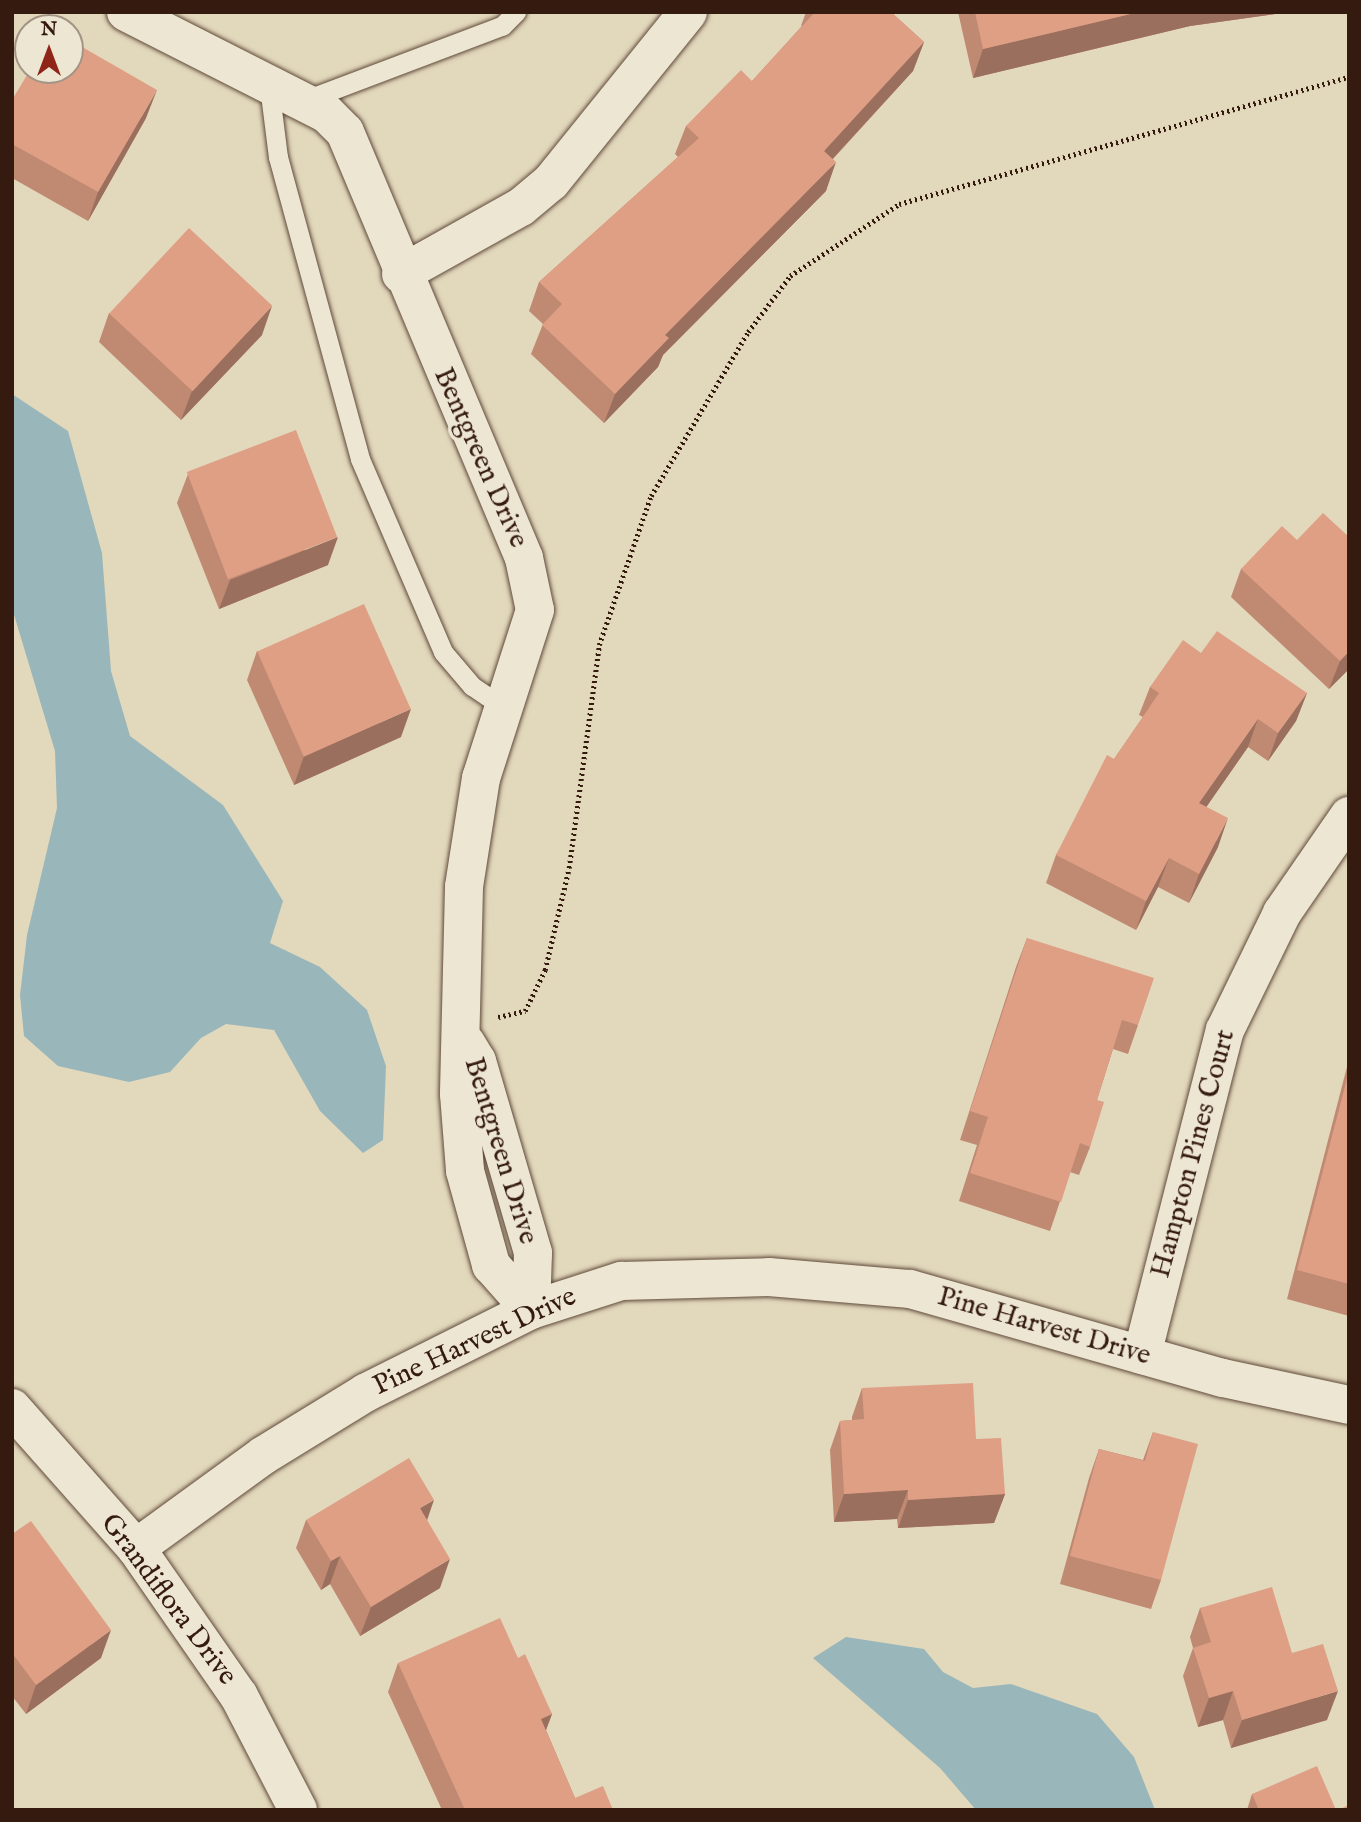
<!DOCTYPE html>
<html>
<head>
<meta charset="utf-8">
<style>
  body { margin:0 }
  #map { position:relative; width:1361px; height:1822px; overflow:hidden; background:#e2d8bc; font-family:"IM FELL English",serif }
  div>[style] { position:absolute }
  .water>* { inset:0; background:#99b7bb }
  .path>* { height:4.5px; margin-top:-2.25px; transform-origin:0; background:repeating-linear-gradient(90deg,#351a0f 0 2px,transparent 0 5.5px) }
  .roads { filter:drop-shadow(0 0 2px #604a3a) drop-shadow(0 0 2px #604a3a) }
  .service>* { height:19px; margin:-9.5px; padding:0 9.5px; transform-origin:9.5px; border-radius:9.5px; background:#ece6d3 }
  .minor>* { height:38px; margin:-19px; padding:0 19px; transform-origin:19px; border-radius:19px; background:#ece6d3 }
  .tertiary>* { height:38px; margin:-19px; padding:0 19px; transform-origin:19px; border-radius:19px; background:#ece6d3 }
  .wall>* { inset:0; background:#bf8972 }
  .shaded-wall>* { inset:0; background:#9b6f5d }
  .building>* { inset:0; background:#de9f85; transform-origin:0 0 }
  span { translate:-50% -50%; white-space:nowrap; text-align:center; line-height:1.15; -webkit-text-stroke:7px #ece6d3; paint-order:stroke }
  .street-label { font-size:28px; color:#351a0f }
  .frame { position:absolute; inset:0; border:14px solid #351a0f; pointer-events:none }
  .north { position:absolute; left:14px; top:14px; width:70px; height:70px; box-sizing:border-box; background:#ece6d3; border:2px solid #a39485; border-radius:50%; rotate:0deg; font-size:19px; font-weight:700; line-height:28px; text-align:center; color:#351a0f }
  .north::after { content:''; display:block; margin:auto; width:24px; height:32px; background:#8f2418; clip-path:polygon(50% 0,100% 100%,50% 72%,0 100%) }
</style>
</head>
<body>
<div id="map">
  <div class="water">
    <div style="clip-path:polygon(12px 394px,68px 431px,102px 553px,111px 671px,130px 736px,223px 805px,283px 901px,270px 943px,320px 967px,367px 1010px,386px 1066px,383px 1140px,363px 1153px,320px 1111px,274px 1030px,226px 1024px,201px 1038px,170px 1072px,129px 1082px,58px 1066px,24px 1036px,20px 995px,27px 935px,57px 808px,55px 751px,12px 608px)"></div>
    <div style="clip-path:polygon(846px 1637px,924px 1649px,943px 1672px,973px 1688px,1011px 1684px,1097px 1714px,1134px 1757px,1155px 1810px,976px 1810px,940px 1768px,813px 1658px)"></div>
  </div>
  <div class="path">
    <div style="left:498px;top:1017px;width:28px;rotate:-13deg"></div>
    <div style="left:525px;top:1011px;width:46px;rotate:-64deg"></div>
    <div style="left:545px;top:970px;width:105px;rotate:-76.8deg"></div>
    <div style="left:569px;top:868px;width:225px;rotate:-82.3deg"></div>
    <div style="left:599px;top:645px;width:158px;rotate:-70.8deg"></div>
    <div style="left:651px;top:496px;width:191px;rotate:-59.4deg"></div>
    <div style="left:748px;top:332px;width:70px;rotate:-53.1deg"></div>
    <div style="left:790px;top:276px;width:131px;rotate:-33.4deg"></div>
    <div style="left:899px;top:204px;width:468px;rotate:-15.8deg"></div>
  </div>
  <div class="roads">
    <div class="service">
      <div style="left:269px;top:86px;width:72px;rotate:82.8deg"></div>
      <div style="left:278px;top:157px;width:313px;rotate:74.8deg"></div>
      <div style="left:360px;top:459px;width:210px;rotate:66.7deg"></div>
      <div style="left:443px;top:652px;width:45px;rotate:49.5deg"></div>
      <div style="left:472px;top:686px;width:41px;rotate:34.1deg"></div>
      <div style="left:303px;top:101px;width:213px;rotate:-20.7deg"></div>
      <div style="left:502px;top:26px;width:20px;rotate:-45deg"></div>
    </div>
    <div class="minor">
      <div style="left:126px;top:12px;width:225px;rotate:26.9deg"></div>
      <div style="left:327px;top:114px;width:25px;rotate:45deg"></div>
      <div style="left:345px;top:132px;width:462px;rotate:67.2deg"></div>
      <div style="left:524px;top:558px;width:53px;rotate:78.1deg"></div>
      <div style="left:535px;top:610px;width:176px;rotate:107.8deg"></div>
      <div style="left:481px;top:778px;width:110px;rotate:98.9deg"></div>
      <div style="left:464px;top:887px;width:207px;rotate:91.4deg"></div>
      <div style="left:459px;top:1094px;width:77px;rotate:85.5deg"></div>
      <div style="left:465px;top:1171px;width:98px;rotate:74.5deg"></div>
      <div style="left:491px;top:1265px;width:60px;rotate:48.4deg"></div>
      <div style="left:401px;top:274px;width:137px;rotate:-29.2deg"></div>
      <div style="left:521px;top:207px;width:39px;rotate:-40deg"></div>
      <div style="left:551px;top:182px;width:218px;rotate:-51.1deg"></div>
      <div style="left:466px;top:1043px;width:21px;rotate:59deg"></div>
      <div style="left:477px;top:1061px;width:200px;rotate:73.7deg"></div>
      <div style="left:533px;top:1253px;width:57px;rotate:92deg"></div>
      <div style="left:1142px;top:1355px;width:335px;rotate:-75.7deg"></div>
      <div style="left:1225px;top:1030px;width:130px;rotate:-64deg"></div>
      <div style="left:1282px;top:913px;width:118px;rotate:-55.4deg"></div>
    </div>
    <div class="tertiary">
      <div style="left:12px;top:1408px;width:187px;rotate:48.5deg"></div>
      <div style="left:136px;top:1548px;width:180px;rotate:55.2deg"></div>
      <div style="left:239px;top:1696px;width:128px;rotate:62.6deg"></div>
      <div style="left:136px;top:1548px;width:158px;rotate:-36deg"></div>
      <div style="left:264px;top:1455px;width:119px;rotate:-31.5deg"></div>
      <div style="left:365px;top:1393px;width:186px;rotate:-26.6deg"></div>
      <div style="left:531px;top:1310px;width:95px;rotate:-17.9deg"></div>
      <div style="left:621px;top:1281px;width:148px;rotate:-1.5deg"></div>
      <div style="left:769px;top:1277px;width:142px;rotate:4.9deg"></div>
      <div style="left:910px;top:1289px;width:325px;rotate:15.9deg"></div>
      <div style="left:1223px;top:1378px;width:129px;rotate:12.1deg"></div>
    </div>
  </div>
  <div class="wall">
    <div style="clip-path:polygon(806px 12px,891px 12px,924px 42px,913px 71px,833px 159px,826px 191px,663px 355px,658px 367px,604px 423px,531px 354px,543px 324px,529px 311px,539px 282px,678px 157px,675px 154px,686px 126px,752px 81px,802px 26px,801px 26px)"></div>
    <div style="clip-path:polygon(958px 12px,1290px 12px,1190px 26px,973px 78px)"></div>
    <div style="clip-path:polygon(12px 100px,146px 118px,88px 221px,12px 178px)"></div>
    <div style="clip-path:polygon(109px 313px,262px 335px,181px 420px,99px 342px)"></div>
    <div style="clip-path:polygon(188px 474px,328px 565px,219px 609px,177px 503px)"></div>
    <div style="clip-path:polygon(1297px 540px,1349px 669px,1329px 689px,1231px 597px,1241px 569px)"></div>
    <div style="clip-path:polygon(257px 651px,401px 737px,294px 785px,247px 680px)"></div>
    <div style="clip-path:polygon(1201px 653px,1307px 693px,1296px 721px,1268px 761px,1248px 747px,1206px 807px,1218px 847px,1189px 903px,1158px 887px,1136px 930px,1046px 883px,1056px 855px,1114px 759px,1143px 717px,1139px 715px,1150px 687px)"></div>
    <div style="clip-path:polygon(1027px 938px,1138px 1025px,1128px 1054px,1113px 1049px,1097px 1100px,1090px 1147px,1079px 1175px,1070px 1172px,1050px 1231px,959px 1201px,977px 1145px,960px 1140px,1016px 967px)"></div>
    <div style="clip-path:polygon(1349px 1059px,1349px 1316px,1287px 1299px)"></div>
    <div style="clip-path:polygon(862px 1388px,976px 1439px,1005px 1494px,994px 1523px,898px 1528px,897px 1519px,834px 1522px,830px 1450px,840px 1421px,852px 1420px,852px 1417px)"></div>
    <div style="clip-path:polygon(1153px 1432px,1161px 1580px,1151px 1609px,1060px 1584px,1089px 1478px,1099px 1449px,1143px 1460px)"></div>
    <div style="clip-path:polygon(306px 1520px,427px 1520px,440px 1588px,360px 1636px,330px 1584px,321px 1590px,296px 1548px)"></div>
    <div style="clip-path:polygon(12px 1534px,101px 1658px,26px 1714px,12px 1696px)"></div>
    <div style="clip-path:polygon(1200px 1608px,1292px 1653px,1327px 1720px,1231px 1748px,1223px 1720px,1198px 1727px,1183px 1676px,1193px 1648px,1190px 1637px)"></div>
    <div style="clip-path:polygon(518px 1658px,552px 1714px,546px 1730px,575px 1798px,613px 1810px,442px 1810px,388px 1692px,398px 1663px)"></div>
    <div style="clip-path:polygon(1252px 1794px,1336px 1810px,1247px 1810px)"></div>
  </div>
  <div class="shaded-wall">
    <div style="clip-path:polygon(1139px 12px,1290px 12px,1190px 26px,973px 78px,983px 49px)"></div>
    <div style="clip-path:polygon(924px 42px,913px 71px,814px 179px,824px 151px)"></div>
    <div style="clip-path:polygon(157px 90px,146px 118px,88px 221px,98px 192px)"></div>
    <div style="clip-path:polygon(836px 162px,826px 191px,663px 355px,658px 367px,604px 423px,615px 394px,665px 335px)"></div>
    <div style="clip-path:polygon(272px 306px,262px 335px,181px 420px,192px 391px)"></div>
    <div style="clip-path:polygon(338px 537px,328px 565px,219px 609px,230px 580px)"></div>
    <div style="clip-path:polygon(1349px 651px,1349px 669px,1329px 689px,1340px 661px)"></div>
    <div style="clip-path:polygon(1307px 693px,1296px 721px,1268px 761px,1278px 733px)"></div>
    <div style="clip-path:polygon(411px 709px,401px 737px,294px 785px,304px 756px)"></div>
    <div style="clip-path:polygon(1258px 719px,1248px 747px,1189px 832px,1199px 803px)"></div>
    <div style="clip-path:polygon(1228px 818px,1218px 847px,1189px 903px,1199px 874px)"></div>
    <div style="clip-path:polygon(1169px 858px,1158px 887px,1136px 930px,1146px 901px)"></div>
    <div style="clip-path:polygon(908px 1490px,897px 1519px,834px 1522px,844px 1494px)"></div>
    <div style="clip-path:polygon(1005px 1494px,994px 1523px,898px 1528px,908px 1500px)"></div>
    <div style="clip-path:polygon(434px 1500px,424px 1529px,420px 1508px)"></div>
    <div style="clip-path:polygon(340px 1556px,330px 1584px,321px 1590px,331px 1561px)"></div>
    <div style="clip-path:polygon(450px 1559px,440px 1588px,360px 1636px,371px 1607px)"></div>
    <div style="clip-path:polygon(111px 1630px,101px 1658px,26px 1714px,36px 1685px)"></div>
    <div style="clip-path:polygon(1233px 1691px,1223px 1720px,1198px 1727px,1209px 1698px)"></div>
    <div style="clip-path:polygon(1338px 1691px,1327px 1720px,1231px 1748px,1242px 1720px)"></div>
    <div style="clip-path:polygon(552px 1714px,541px 1743px,541px 1719px)"></div>
  </div>
  <div class="building">
    <div style="clip-path:polygon(815px 12px,891px 12px,924px 42px,824px 151px,836px 162px,665px 335px,669px 338px,615px 394px,542px 325px,562px 304px,539px 282px,699px 138px,686px 126px,741px 70px,752px 81px)"></div>
    <div style="clip-path:polygon(975px 12px,1139px 12px,983px 49px)"></div>
    <div style="clip-path:polygon(70px 40px,157px 90px,98px 192px,12px 144px,12px 100px,30px 70px,70px 70px)"></div>
    <div style="left:189px;top:228px;width:114px;height:117px;rotate:43deg"></div>
    <div style="left:296px;top:430px;width:115px;height:117px;rotate:69deg"></div>
    <div style="clip-path:polygon(1323px 513px,1349px 537px,1349px 651px,1340px 661px,1241px 569px,1282px 526px,1297px 540px)"></div>
    <div style="left:364px;top:604px;width:115px;height:117px;rotate:66deg"></div>
    <div style="clip-path:polygon(1217px 631px,1307px 693px,1278px 733px,1258px 719px,1199px 803px,1228px 818px,1199px 874px,1169px 858px,1146px 901px,1056px 855px,1107px 755px,1114px 759px,1159px 693px,1150px 687px,1183px 640px,1201px 653px)"></div>
    <div style="clip-path:polygon(1027px 938px,1154px 978px,1138px 1025px,1122px 1020px,1097px 1100px,1104px 1102px,1090px 1147px,1080px 1143px,1061px 1202px,970px 1173px,988px 1117px,970px 1111px)"></div>
    <div style="clip-path:polygon(1349px 1071px,1349px 1284px,1297px 1270px)"></div>
    <div style="clip-path:polygon(973px 1383px,976px 1439px,1001px 1438px,1005px 1494px,908px 1500px,908px 1490px,844px 1494px,840px 1421px,864px 1419px,862px 1388px)"></div>
    <div style="clip-path:polygon(1153px 1432px,1198px 1444px,1161px 1580px,1070px 1556px,1099px 1449px,1145px 1461px)"></div>
    <div style="clip-path:polygon(409px 1458px,434px 1500px,420px 1508px,450px 1559px,371px 1607px,340px 1556px,331px 1561px,306px 1520px)"></div>
    <div style="clip-path:polygon(31px 1521px,111px 1630px,36px 1685px,12px 1653px,12px 1534px)"></div>
    <div style="clip-path:polygon(1272px 1587px,1292px 1653px,1323px 1644px,1338px 1691px,1242px 1720px,1233px 1691px,1209px 1698px,1193px 1648px,1211px 1642px,1200px 1608px)"></div>
    <div style="clip-path:polygon(500px 1618px,518px 1658px,525px 1654px,552px 1714px,541px 1719px,575px 1798px,603px 1786px,613px 1810px,465px 1810px,398px 1663px)"></div>
    <div style="clip-path:polygon(1317px 1766px,1336px 1810px,1259px 1810px,1252px 1794px)"></div>
    <div style="clip-path:polygon(1349px 1805px,1349px 1810px,1338px 1810px)"></div>
  </div>
  <div class="street-label">
    <span style="left:480px;top:458px;rotate:66deg">Bentgreen Drive</span>
    <span style="left:500px;top:1151px;rotate:73deg">Bentgreen Drive</span>
    <span style="left:1194px;top:1154px;rotate:-75deg">Hampton Pines Court</span>
    <span style="left:1044px;top:1327px;rotate:16deg">Pine Harvest Drive</span>
    <span style="left:475px;top:1342px;rotate:-25deg">Pine Harvest Drive</span>
    <span style="left:168px;top:1600px;rotate:53deg">Grandiflora Drive</span>
  </div>
  <div class="frame"></div>
  <div class="north">N</div>
</div>
</body>
</html>
